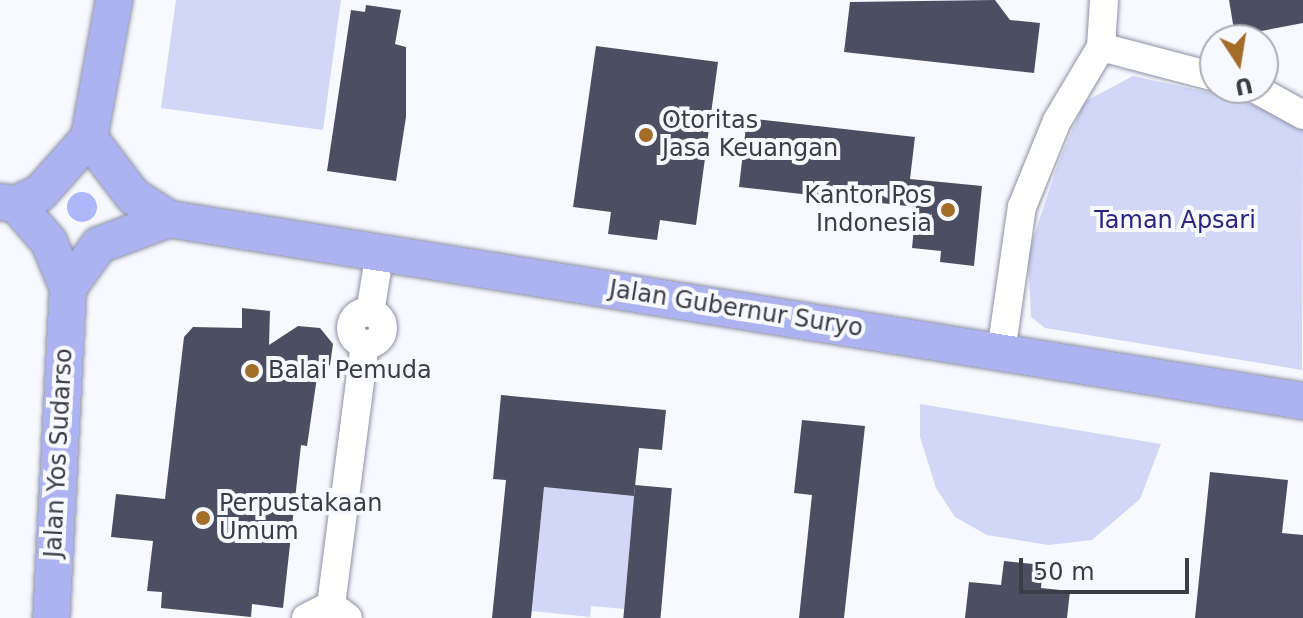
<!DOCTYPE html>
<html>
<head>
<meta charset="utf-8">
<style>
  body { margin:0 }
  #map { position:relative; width:1303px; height:618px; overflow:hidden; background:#f8f9fe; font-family:"DejaVu Sans",sans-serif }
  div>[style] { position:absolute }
  .green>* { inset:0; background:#d2d7f7 }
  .water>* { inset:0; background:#adb7f9 }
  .round { border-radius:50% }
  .building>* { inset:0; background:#4c4f62; transform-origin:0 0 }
  .roads { filter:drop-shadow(0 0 2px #8d91a6) drop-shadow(0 0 2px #8d91a6) }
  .minor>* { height:28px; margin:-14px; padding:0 14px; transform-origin:14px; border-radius:14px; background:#fff }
  .minor>.ring { margin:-14px; padding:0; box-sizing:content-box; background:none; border:28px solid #fff; border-radius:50% }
  .major>* { height:36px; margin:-18px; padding:0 18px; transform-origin:18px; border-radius:18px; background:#adb2f1 }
  .dots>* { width:22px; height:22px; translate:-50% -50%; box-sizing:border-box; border:4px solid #f8f9fe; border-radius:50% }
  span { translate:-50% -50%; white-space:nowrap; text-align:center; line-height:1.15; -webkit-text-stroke:8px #f8f9fe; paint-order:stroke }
  .poi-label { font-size:24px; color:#3b3c45 }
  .left { translate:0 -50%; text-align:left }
  .right { translate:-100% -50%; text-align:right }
  .park-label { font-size:24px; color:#2a2581 }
  .street-label { font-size:24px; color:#3b3c45 }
  .north { position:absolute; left:1199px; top:24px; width:80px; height:80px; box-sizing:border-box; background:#f8f9fe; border:2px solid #acadb4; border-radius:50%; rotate:168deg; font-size:22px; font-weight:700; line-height:32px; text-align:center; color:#3b3c45 }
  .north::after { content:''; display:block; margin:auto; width:28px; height:36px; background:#a46c29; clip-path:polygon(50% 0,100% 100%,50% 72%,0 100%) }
  .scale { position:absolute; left:1019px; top:558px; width:170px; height:36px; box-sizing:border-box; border:4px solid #3b3c45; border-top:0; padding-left:10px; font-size:24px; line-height:28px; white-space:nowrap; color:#3b3c45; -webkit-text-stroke:6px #f8f9fe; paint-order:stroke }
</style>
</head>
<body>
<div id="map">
  <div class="green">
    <div style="clip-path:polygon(176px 0,341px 0,323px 130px,161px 108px)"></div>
    <div style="clip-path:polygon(1133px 76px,1243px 100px,1303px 128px,1302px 370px,1045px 328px,1031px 317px,1028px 254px,1058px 164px,1084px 102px)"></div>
    <div style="clip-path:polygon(920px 404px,1161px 444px,1140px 499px,1092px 540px,1048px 545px,987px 535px,955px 517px,936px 488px,920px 437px)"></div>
    <div style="clip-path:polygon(544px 487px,634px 496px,624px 609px,591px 606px,590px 617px,532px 611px)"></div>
  </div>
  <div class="water">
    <div class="round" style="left:67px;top:192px;width:30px;height:30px"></div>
  </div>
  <div class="building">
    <div style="clip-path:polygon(995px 0,1010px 20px,1040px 23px,1034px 73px,844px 52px,850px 2px)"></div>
    <div style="clip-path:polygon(1229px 0,1303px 0,1303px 23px,1235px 36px)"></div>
    <div style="clip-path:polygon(366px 5px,401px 10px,395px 44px,406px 47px,406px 117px,396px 181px,327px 171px,351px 10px,365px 12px)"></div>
    <div style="clip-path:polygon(596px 46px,718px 62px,696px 225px,660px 220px,657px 240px,608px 234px,611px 212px,573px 207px)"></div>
    <div style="clip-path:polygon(747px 118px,915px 137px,910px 179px,982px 186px,974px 266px,940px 262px,941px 251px,912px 248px,916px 207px,739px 187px)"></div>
    <div style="clip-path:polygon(242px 308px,270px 311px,269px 345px,298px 326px,320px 328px,333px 344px,330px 365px,317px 377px,307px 446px,301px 445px,283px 608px,252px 604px,251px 617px,161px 608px,162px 592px,147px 591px,153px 541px,111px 537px,116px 494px,165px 499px,184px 337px,193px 327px,242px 328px)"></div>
    <div style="clip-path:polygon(501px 395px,666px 410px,662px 450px,639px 448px,634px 496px,544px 487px,531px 618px,492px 618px,506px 480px,493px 479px)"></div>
    <div style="clip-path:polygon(802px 420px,865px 426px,844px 618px,799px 618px,812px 495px,794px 493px)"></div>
    <div style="clip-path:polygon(1210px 472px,1288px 480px,1282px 533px,1303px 535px,1303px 618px,1195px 618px)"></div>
    <div style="left:635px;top:485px;width:37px;height:134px;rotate:5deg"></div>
    <div style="clip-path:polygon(1004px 561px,1043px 565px,1041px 588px,1070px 591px,1067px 618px,965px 618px,969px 582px,1001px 585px)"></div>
  </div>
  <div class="roads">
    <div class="minor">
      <div style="left:1101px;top:47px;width:118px;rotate:14.7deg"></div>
      <div style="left:1254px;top:88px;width:56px;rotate:28.9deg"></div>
      <div class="ring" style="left:351px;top:312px;width:4px;height:4px"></div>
      <div style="left:370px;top:313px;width:63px;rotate:-80.8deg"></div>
      <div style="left:1001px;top:352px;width:147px;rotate:-81.8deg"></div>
      <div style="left:1022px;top:207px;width:93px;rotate:-67.9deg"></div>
      <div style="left:1057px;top:121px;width:86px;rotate:-59.3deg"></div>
      <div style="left:1101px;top:47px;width:47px;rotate:-86.3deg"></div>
      <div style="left:331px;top:605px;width:263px;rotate:-82.6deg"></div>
      <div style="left:306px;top:618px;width:28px;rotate:-27deg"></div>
      <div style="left:331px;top:605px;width:21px;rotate:37deg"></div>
    </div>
    <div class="major">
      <div style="left:89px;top:138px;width:73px;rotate:52.8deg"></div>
      <div style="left:133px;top:196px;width:43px;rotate:32.6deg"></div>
      <div style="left:169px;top:219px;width:1149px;rotate:9.12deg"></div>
      <div style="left:0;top:202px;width:16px;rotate:7deg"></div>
      <div style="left:16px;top:204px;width:26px;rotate:-25deg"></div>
      <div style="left:40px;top:193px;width:74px;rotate:-48.3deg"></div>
      <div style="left:89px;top:138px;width:140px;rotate:-79.7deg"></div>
      <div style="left:16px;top:204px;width:50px;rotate:49deg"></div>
      <div style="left:49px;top:242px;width:50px;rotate:67.6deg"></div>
      <div style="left:68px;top:288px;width:330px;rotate:92.9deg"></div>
      <div style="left:68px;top:288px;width:53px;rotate:-54.2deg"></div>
      <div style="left:99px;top:245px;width:75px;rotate:-20.4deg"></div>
    </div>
  </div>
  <div class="dots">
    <div style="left:646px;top:135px;background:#a46c29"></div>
    <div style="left:948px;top:210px;background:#a46c29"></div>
    <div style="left:252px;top:371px;background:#a46c29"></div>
    <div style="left:203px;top:518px;background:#a46c29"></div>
  </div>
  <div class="poi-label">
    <span class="left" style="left:662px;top:135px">Otoritas<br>Jasa Keuangan</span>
    <span class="right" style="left:932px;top:210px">Kantor Pos<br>Indonesia</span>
    <span class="left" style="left:268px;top:371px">Balai Pemuda</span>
    <span class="left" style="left:219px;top:518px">Perpustakaan<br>Umum</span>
  </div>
  <div class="park-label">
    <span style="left:1175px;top:221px">Taman Apsari</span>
  </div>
  <div class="street-label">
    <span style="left:736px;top:309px;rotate:9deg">Jalan Gubernur Suryo</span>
    <span style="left:59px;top:453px;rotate:-87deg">Jalan Yos Sudarso</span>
  </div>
  <div class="north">U</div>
  <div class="scale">50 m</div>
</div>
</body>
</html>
